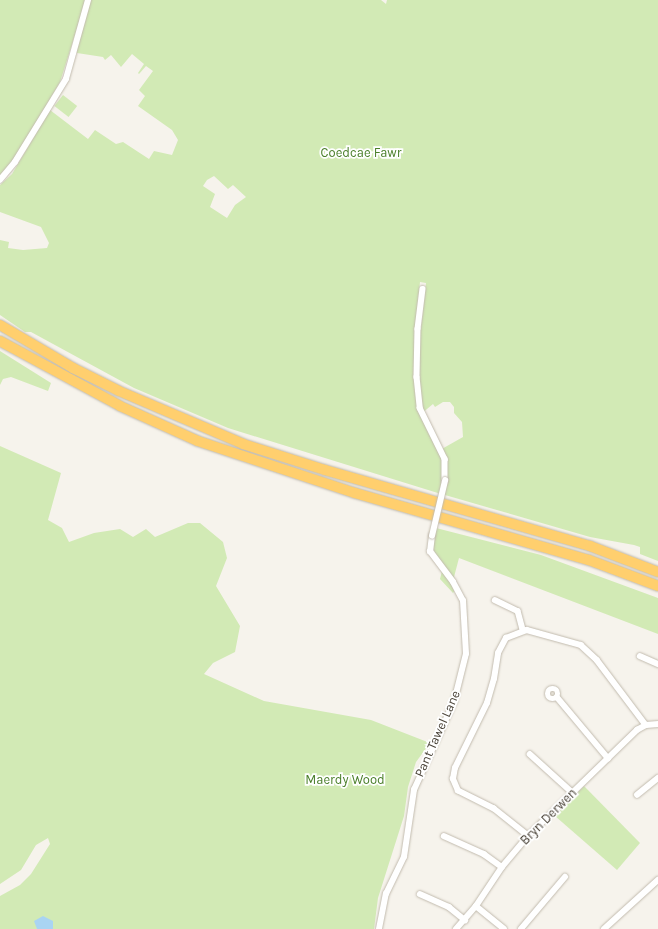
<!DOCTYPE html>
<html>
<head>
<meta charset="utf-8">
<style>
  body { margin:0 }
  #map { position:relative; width:658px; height:929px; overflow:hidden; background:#f6f3ec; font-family:Karla,sans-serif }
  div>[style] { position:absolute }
  .green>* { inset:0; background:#d2eab5; transform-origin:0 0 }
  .water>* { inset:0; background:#a9d4f2 }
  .roads { filter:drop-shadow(0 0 1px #c2bbae) drop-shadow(0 0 1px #c2bbae) }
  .street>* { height:5.5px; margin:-2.75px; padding:0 2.75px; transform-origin:2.75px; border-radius:2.75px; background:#fff }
  .street>.ring { margin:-2.75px; padding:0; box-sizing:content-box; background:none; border:5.5px solid #fff; border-radius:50% }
  .highway>* { height:10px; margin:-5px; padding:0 5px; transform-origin:5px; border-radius:5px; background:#ffcf6e }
  .bridges { filter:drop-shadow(0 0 1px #c2bbae) drop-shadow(0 0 1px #c2bbae) }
  .street-bridge>* { height:5.5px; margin:-2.75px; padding:0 2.75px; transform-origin:2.75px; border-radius:2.75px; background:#fff }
  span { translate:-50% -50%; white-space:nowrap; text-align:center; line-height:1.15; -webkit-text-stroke:3.5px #fff; paint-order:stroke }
  .park-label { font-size:13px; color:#4a7f2a }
  .street-label { font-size:13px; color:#4b4439 }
</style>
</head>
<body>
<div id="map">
  <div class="green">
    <div style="clip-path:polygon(0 0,86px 0,60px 82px,19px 152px,0 176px)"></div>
    <div style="clip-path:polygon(evenodd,91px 0,381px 0,386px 4px,387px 0,658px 0,658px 561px,640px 554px,640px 547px,634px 545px,590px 537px,445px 495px,445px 490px,441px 494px,228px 428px,134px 388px,31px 332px,25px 332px,0 315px,0 240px,9px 242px,8px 248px,23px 250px,47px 248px,49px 243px,41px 227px,0 212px,0 185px,12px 174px,50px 110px,88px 139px,95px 130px,116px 144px,123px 142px,149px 159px,154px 151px,172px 155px,178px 140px,172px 130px,138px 106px,145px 96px,139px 90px,153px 71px,146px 66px,139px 74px,138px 73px,144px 64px,132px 54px,121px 67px,111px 55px,105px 60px,103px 57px,77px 53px,76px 49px,84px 14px,91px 0,214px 176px,228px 189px,233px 185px,246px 197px,235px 205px,227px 218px,210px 207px,215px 194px,203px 186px,207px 180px,214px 176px,91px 0,420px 282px,426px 283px,421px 329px,415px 328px,420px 282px,91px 0,443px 402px,450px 402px,454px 407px,454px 413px,462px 422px,463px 437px,440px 450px,421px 414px,433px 404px,435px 407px,443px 402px)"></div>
    <div style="left:63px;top:95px;width:18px;height:14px;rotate:38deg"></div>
    <div style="clip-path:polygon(0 351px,51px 383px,48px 391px,11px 377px,3px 379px,0 385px)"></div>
    <div style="clip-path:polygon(0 446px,61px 473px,48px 520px,62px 528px,69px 542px,94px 533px,120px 529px,133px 537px,146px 529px,155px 537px,188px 523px,200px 523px,223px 542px,227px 558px,216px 586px,240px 626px,235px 652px,213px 663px,204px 674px,264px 701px,371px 720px,430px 743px,416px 762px,408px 787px,404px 816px,378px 898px,374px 929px,0 929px,0 896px,20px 885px,31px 874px,50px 844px,48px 838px,36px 845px,21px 870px,0 884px)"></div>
    <div style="clip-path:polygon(436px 528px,541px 555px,658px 598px,658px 634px,459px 558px,454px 577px,457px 588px,453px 593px,440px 579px,442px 571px,431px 543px)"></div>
    <div style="clip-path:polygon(584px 786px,640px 843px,617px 870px,555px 816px)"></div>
  </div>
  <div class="water">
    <div style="clip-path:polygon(43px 916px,53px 921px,53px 929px,37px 929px,34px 921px)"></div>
  </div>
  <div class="roads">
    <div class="street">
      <div style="left:0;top:180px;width:23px;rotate:-50deg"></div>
      <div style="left:15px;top:162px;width:97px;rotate:-58.4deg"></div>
      <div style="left:66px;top:79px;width:82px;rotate:-74.4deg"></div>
      <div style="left:423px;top:289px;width:40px;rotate:97.1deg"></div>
      <div style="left:418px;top:329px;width:48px;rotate:91.2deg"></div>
      <div style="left:417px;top:377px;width:31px;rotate:84deg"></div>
      <div style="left:420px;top:408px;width:57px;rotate:63.9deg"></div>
      <div style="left:445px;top:459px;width:22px;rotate:90deg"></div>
      <div style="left:495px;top:600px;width:25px;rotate:26deg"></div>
      <div style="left:518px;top:611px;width:20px;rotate:75deg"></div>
      <div style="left:640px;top:656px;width:20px;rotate:24deg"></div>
      <div class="ring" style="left:548px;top:689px;width:4.5px;height:4.5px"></div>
      <div style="left:557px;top:697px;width:80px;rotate:50.1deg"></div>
      <div style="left:530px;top:754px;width:58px;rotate:42.2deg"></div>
      <div style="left:637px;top:795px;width:27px;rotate:-39deg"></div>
      <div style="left:444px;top:836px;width:44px;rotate:24.2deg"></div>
      <div style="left:484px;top:854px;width:22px;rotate:36deg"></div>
      <div style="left:528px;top:836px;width:43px;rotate:-141.5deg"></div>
      <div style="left:494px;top:809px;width:40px;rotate:-153.4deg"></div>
      <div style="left:458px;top:791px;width:13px;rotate:-113deg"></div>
      <div style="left:453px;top:779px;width:11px;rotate:-80deg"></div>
      <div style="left:455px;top:768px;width:72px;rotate:-63.8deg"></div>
      <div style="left:487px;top:703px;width:25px;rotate:-74deg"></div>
      <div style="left:494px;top:679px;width:26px;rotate:-81deg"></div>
      <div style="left:498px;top:653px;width:17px;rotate:-62deg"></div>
      <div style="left:506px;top:638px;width:22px;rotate:-21deg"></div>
      <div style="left:527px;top:630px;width:56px;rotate:15.5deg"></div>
      <div style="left:581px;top:645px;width:22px;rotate:43deg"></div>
      <div style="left:597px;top:660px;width:81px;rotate:53deg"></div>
      <div style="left:420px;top:894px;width:32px;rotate:24deg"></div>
      <div style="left:449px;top:907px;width:21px;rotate:39deg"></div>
      <div style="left:476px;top:906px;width:36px;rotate:39deg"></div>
      <div style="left:379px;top:929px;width:36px;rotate:-79deg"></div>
      <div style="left:386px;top:894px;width:41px;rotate:-64.1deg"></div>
      <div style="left:404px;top:857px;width:68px;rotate:-81.5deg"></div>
      <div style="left:414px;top:790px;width:97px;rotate:-65.6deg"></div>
      <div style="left:454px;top:702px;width:49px;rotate:-76deg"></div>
      <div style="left:466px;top:654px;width:53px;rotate:-93.2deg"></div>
      <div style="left:463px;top:601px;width:21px;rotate:-118deg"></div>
      <div style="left:453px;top:582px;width:38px;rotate:-127deg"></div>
      <div style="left:430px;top:552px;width:16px;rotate:-83deg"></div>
      <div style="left:456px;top:929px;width:30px;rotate:-49deg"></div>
      <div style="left:476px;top:906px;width:47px;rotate:-56.3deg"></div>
      <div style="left:502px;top:867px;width:40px;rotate:-50deg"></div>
      <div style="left:528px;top:836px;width:152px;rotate:-44.2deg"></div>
      <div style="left:637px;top:730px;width:10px;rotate:-29deg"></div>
      <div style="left:646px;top:725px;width:12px;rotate:-5deg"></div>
      <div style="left:521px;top:929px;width:68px;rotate:-49.8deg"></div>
      <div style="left:604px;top:929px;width:73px;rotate:-42.2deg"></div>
    </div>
    <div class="highway">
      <div style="left:0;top:325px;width:85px;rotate:30.5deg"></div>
      <div style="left:73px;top:368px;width:51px;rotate:26.6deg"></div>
      <div style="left:119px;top:391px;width:135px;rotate:23.1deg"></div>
      <div style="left:243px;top:444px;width:86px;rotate:17.6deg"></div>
      <div style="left:325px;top:470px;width:276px;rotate:16deg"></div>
      <div style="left:590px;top:546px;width:73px;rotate:20.9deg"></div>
      <div style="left:0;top:341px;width:136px;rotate:28.4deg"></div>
      <div style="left:120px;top:406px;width:85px;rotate:24.2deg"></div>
      <div style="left:198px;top:441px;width:165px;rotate:18.3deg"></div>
      <div style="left:355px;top:493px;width:243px;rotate:16deg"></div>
      <div style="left:589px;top:560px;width:74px;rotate:20.6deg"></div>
    </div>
  </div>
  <div class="bridges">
    <div class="street-bridge">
      <div style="left:432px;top:536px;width:57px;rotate:-76.7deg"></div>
    </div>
  </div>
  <div class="park-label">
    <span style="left:361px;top:153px">Coedcae Fawr</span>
    <span style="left:345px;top:780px">Maerdy Wood</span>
  </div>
  <div class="street-label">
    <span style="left:438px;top:734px;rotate:-66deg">Pant Tawel Lane</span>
    <span style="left:549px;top:817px;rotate:-45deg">Bryn Derwen</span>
  </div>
</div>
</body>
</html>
